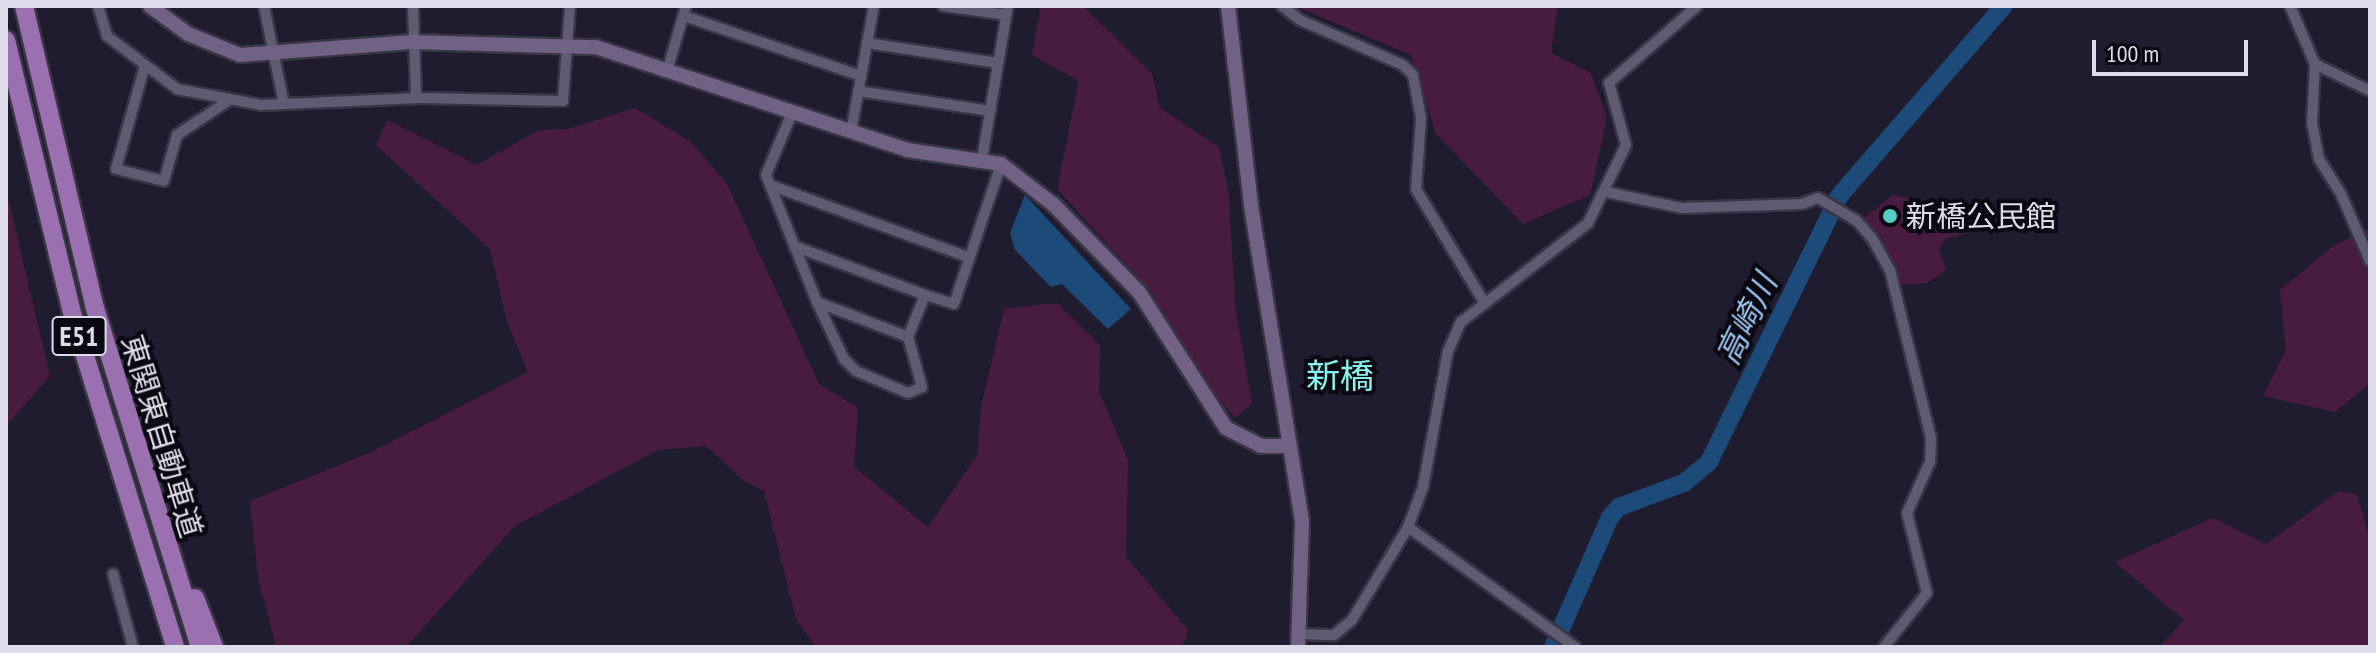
<!DOCTYPE html>
<meta charset="utf-8">
<style>
body{margin:0}
#map{position:relative;width:2376px;height:653px;overflow:hidden;background:#201c30;font-family:"PT Sans Narrow","Noto Sans JP",sans-serif}
div>[style]{position:absolute}
.green>*{inset:0;background:#481b40}
.water>*{inset:0;background:#1c4a79}
.river>*{height:18px;margin:-9px;padding:0 9px;transform-origin:9px;border-radius:9px;background:#1c4a79}
.roads{filter:drop-shadow(2px 0 #393545) drop-shadow(-2px 0 #393545) drop-shadow(0 2px #393545) drop-shadow(0 -2px #393545)}
.street>*{height:10px;margin:-5px;padding:0 5px;transform-origin:5px;border-radius:5px;background:#5f5b72}
.secondary>*{height:14px;margin:-7px;padding:0 7px;transform-origin:7px;border-radius:7px;background:#716185}
.highway>*{height:18px;margin:-9px;padding:0 9px;transform-origin:9px;border-radius:9px;background:#9b70b0}
.dots>*{width:22px;height:22px;translate:-50% -50%;box-sizing:border-box;border:4px solid #0a0810;border-radius:50%}
span{translate:-50% -50%;white-space:nowrap;text-align:center;line-height:1.15;-webkit-text-stroke:8px #0a0810;paint-order:stroke}
.shield-label span{padding:2px 6px;background:#0a0810;border:2px solid;border-radius:6px;-webkit-text-stroke-width:0}
.shield-label{font-size:28px;color:#dedcea;font-weight:700}
.poi-label{font-size:30px;color:#dedcea}
.left{translate:0 -50%;text-align:left}
.street-label{font-size:30px;color:#dedcea}
.water-label{font-size:32px;color:#9fc5f1;font-style:italic}
.quarter-label{font-size:34px;color:#87f2eb}
.frame{position:absolute;inset:0;border:8px solid #dedcea;pointer-events:none}
.scale{position:absolute;left:2092px;top:40px;width:156px;height:36px;box-sizing:border-box;border:4px solid #dedcea;border-top:0;padding-left:10px;font-size:24px;line-height:28px;white-space:nowrap;color:#dedcea;-webkit-text-stroke:6px #0a0810;paint-order:stroke}
</style>
<div id="map">
<div class="green">
<div style="clip-path:polygon(1041px 6px,1083px 6px,1152px 74px,1160px 108px,1219px 147px,1229px 195px,1235px 304px,1252px 404px,1235px 418px,1209px 388px,1151px 292px,1057px 189px,1079px 81px,1032px 55px)"></div>
<div style="clip-path:polygon(1295px 6px,1557px 8px,1551px 53px,1591px 73px,1607px 117px,1590px 195px,1523px 224px,1436px 134px,1411px 55px)"></div>
<div style="clip-path:polygon(635px 108px,691px 142px,727px 184px,819px 384px,858px 408px,854px 467px,928px 527px,977px 455px,981px 407px,1004px 309px,1057px 303px,1100px 345px,1099px 391px,1128px 460px,1126px 557px,1188px 630px,1182px 647px,816px 647px,796px 619px,764px 491px,743px 480px,706px 446px,658px 450px,515px 526px,406px 647px,276px 647px,258px 577px,250px 501px,369px 453px,528px 372px,507px 322px,490px 249px,376px 145px,387px 120px,477px 165px,539px 130px,568px 129px)"></div>
<div style="clip-path:polygon(6px 189px,50px 376px,6px 426px)"></div>
<div style="clip-path:polygon(1893px 195px,1908px 198px,1964px 234px,1946px 238px,1939px 249px,1946px 270px,1927px 283px,1897px 285px,1860px 221px)"></div>
<div style="clip-path:polygon(2370px 228px,2370px 383px,2335px 412px,2263px 396px,2286px 350px,2280px 290px,2333px 246px)"></div>
<div style="clip-path:polygon(2339px 491px,2357px 495px,2370px 539px,2370px 647px,2159px 647px,2184px 620px,2115px 562px,2213px 518px,2266px 544px)"></div>
</div>
<div class="water">
<div style="clip-path:polygon(1025px 195px,1131px 309px,1108px 329px,1062px 284px,1051px 287px,1015px 250px,1010px 233px)"></div>
</div>
<div class="river">
<div style="left:1553px;top:647px;width:142px;rotate:-66.3deg"></div>
<div style="left:1610px;top:517px;width:13px;rotate:-48deg"></div>
<div style="left:1619px;top:507px;width:69px;rotate:-20.3deg"></div>
<div style="left:1684px;top:483px;width:33px;rotate:-40deg"></div>
<div style="left:1709px;top:462px;width:297px;rotate:-63.9deg"></div>
<div style="left:1840px;top:195px;width:250px;rotate:-49.1deg"></div>
</div>
<div class="roads">
<div class="street">
<div style="left:98px;top:6px;width:31px;rotate:73deg"></div>
<div style="left:107px;top:36px;width:88px;rotate:37.1deg"></div>
<div style="left:177px;top:89px;width:86px;rotate:10.7deg"></div>
<div style="left:262px;top:105px;width:158px;rotate:-2.5deg"></div>
<div style="left:420px;top:98px;width:143px;rotate:1.2deg"></div>
<div style="left:563px;top:101px;width:95px;rotate:-85.8deg"></div>
<div style="left:264px;top:6px;width:100px;rotate:78.5deg"></div>
<div style="left:413px;top:6px;width:92px;rotate:88.1deg"></div>
<div style="left:943px;top:6px;width:64px;rotate:8.1deg"></div>
<div style="left:1282px;top:6px;width:23px;rotate:38deg"></div>
<div style="left:1300px;top:20px;width:112px;rotate:23.6deg"></div>
<div style="left:1403px;top:65px;width:14px;rotate:45deg"></div>
<div style="left:1413px;top:75px;width:44px;rotate:79.5deg"></div>
<div style="left:1421px;top:118px;width:71px;rotate:94deg"></div>
<div style="left:1416px;top:189px;width:134px;rotate:59deg"></div>
<div style="left:2290px;top:6px;width:63px;rotate:66.7deg"></div>
<div style="left:2315px;top:64px;width:59px;rotate:92.9deg"></div>
<div style="left:2312px;top:123px;width:37px;rotate:79deg"></div>
<div style="left:2319px;top:159px;width:41px;rotate:57.8deg"></div>
<div style="left:2341px;top:194px;width:73px;rotate:66.6deg"></div>
<div style="left:684px;top:16px;width:187px;rotate:18.7deg"></div>
<div style="left:867px;top:43px;width:132px;rotate:8.7deg"></div>
<div style="left:2315px;top:64px;width:61px;rotate:26.1deg"></div>
<div style="left:145px;top:65px;width:108px;rotate:105.6deg"></div>
<div style="left:116px;top:169px;width:49px;rotate:14deg"></div>
<div style="left:164px;top:181px;width:48px;rotate:-74.2deg"></div>
<div style="left:177px;top:135px;width:61px;rotate:-33.7deg"></div>
<div style="left:668px;top:68px;width:65px;rotate:-73.8deg"></div>
<div style="left:858px;top:91px;width:134px;rotate:8.6deg"></div>
<div style="left:792px;top:113px;width:67px;rotate:112.8deg"></div>
<div style="left:766px;top:175px;width:137px;rotate:68.1deg"></div>
<div style="left:817px;top:302px;width:63px;rotate:64.7deg"></div>
<div style="left:844px;top:359px;width:17px;rotate:45deg"></div>
<div style="left:856px;top:371px;width:56px;rotate:22.9deg"></div>
<div style="left:908px;top:393px;width:15px;rotate:-23deg"></div>
<div style="left:922px;top:387px;width:52px;rotate:-105.6deg"></div>
<div style="left:908px;top:337px;width:45px;rotate:-68deg"></div>
<div style="left:925px;top:295px;width:30px;rotate:17deg"></div>
<div style="left:954px;top:304px;width:148px;rotate:-71.4deg"></div>
<div style="left:851px;top:132px;width:128px;rotate:-79.7deg"></div>
<div style="left:982px;top:159px;width:155px;rotate:-80.4deg"></div>
<div style="left:770px;top:185px;width:211px;rotate:20deg"></div>
<div style="left:1606px;top:192px;width:78px;rotate:11.9deg"></div>
<div style="left:1682px;top:208px;width:120px;rotate:-1.9deg"></div>
<div style="left:1802px;top:204px;width:17px;rotate:-21deg"></div>
<div style="left:1818px;top:198px;width:45px;rotate:30.5deg"></div>
<div style="left:1857px;top:221px;width:23px;rotate:49deg"></div>
<div style="left:1872px;top:238px;width:37px;rotate:61deg"></div>
<div style="left:1890px;top:270px;width:173px;rotate:76.3deg"></div>
<div style="left:1931px;top:438px;width:24px;rotate:92deg"></div>
<div style="left:1930px;top:462px;width:56px;rotate:114.3deg"></div>
<div style="left:1907px;top:513px;width:82px;rotate:76deg"></div>
<div style="left:1927px;top:593px;width:69px;rotate:128.5deg"></div>
<div style="left:794px;top:246px;width:140px;rotate:20.5deg"></div>
<div style="left:817px;top:302px;width:97px;rotate:21deg"></div>
<div style="left:1408px;top:527px;width:206px;rotate:35.7deg"></div>
<div style="left:113px;top:574px;width:76px;rotate:74.7deg"></div>
<div style="left:1300px;top:634px;width:34px;rotate:2deg"></div>
<div style="left:1334px;top:635px;width:23px;rotate:-40deg"></div>
<div style="left:1352px;top:620px;width:109px;rotate:-58.9deg"></div>
<div style="left:1408px;top:527px;width:43px;rotate:-69.4deg"></div>
<div style="left:1423px;top:487px;width:138px;rotate:-79.6deg"></div>
<div style="left:1448px;top:351px;width:32px;rotate:-66deg"></div>
<div style="left:1461px;top:322px;width:161px;rotate:-37.9deg"></div>
<div style="left:1588px;top:223px;width:87px;rotate:-64deg"></div>
<div style="left:1626px;top:145px;width:64px;rotate:-105.3deg"></div>
<div style="left:1609px;top:83px;width:117px;rotate:-41.2deg"></div>
</div>
<div class="secondary">
<div style="left:150px;top:6px;width:47px;rotate:36.4deg"></div>
<div style="left:188px;top:34px;width:56px;rotate:22deg"></div>
<div style="left:240px;top:55px;width:172px;rotate:-4.3deg"></div>
<div style="left:412px;top:42px;width:184px;rotate:1.6deg"></div>
<div style="left:596px;top:47px;width:328px;rotate:18.3deg"></div>
<div style="left:907px;top:150px;width:95px;rotate:8.5deg"></div>
<div style="left:1001px;top:164px;width:67px;rotate:37.7deg"></div>
<div style="left:1054px;top:205px;width:122px;rotate:45.7deg"></div>
<div style="left:1139px;top:292px;width:161px;rotate:57.4deg"></div>
<div style="left:1226px;top:428px;width:39px;rotate:27deg"></div>
<div style="left:1261px;top:446px;width:27px"></div>
<div style="left:1228px;top:6px;width:201px;rotate:83.4deg"></div>
<div style="left:1251px;top:206px;width:319px;rotate:80.8deg"></div>
<div style="left:1302px;top:521px;width:126px;rotate:91.8deg"></div>
</div>
<div class="highway">
<div style="left:24px;top:6px;width:310px;rotate:76.8deg"></div>
<div style="left:95px;top:308px;width:355px;rotate:72.8deg"></div>
<div style="left:6px;top:40px;width:285px;rotate:76.4deg"></div>
<div style="left:73px;top:317px;width:345px;rotate:72.8deg"></div>
<div style="left:195px;top:598px;width:53px;rotate:68.8deg"></div>
</div>
</div>
<div class="dots">
<div style="left:1890px;top:216px;background:#54cdc7"></div>
</div>
<div class="shield-label">
<span style="left:79px;top:336px">E51</span>
</div>
<div class="poi-label">
<span class="left" style="left:1906px;top:216px">新橋公民館</span>
</div>
<div class="street-label">
<span style="left:162px;top:436px;rotate:73deg">東関東自動車道</span>
</div>
<div class="water-label">
<span style="left:1746px;top:319px;rotate:-64deg">高崎川</span>
</div>
<div class="quarter-label">
<span style="left:1340px;top:376px">新橋</span>
</div>
<div class="frame"></div>
<div class="scale">100 m</div>
</div>
